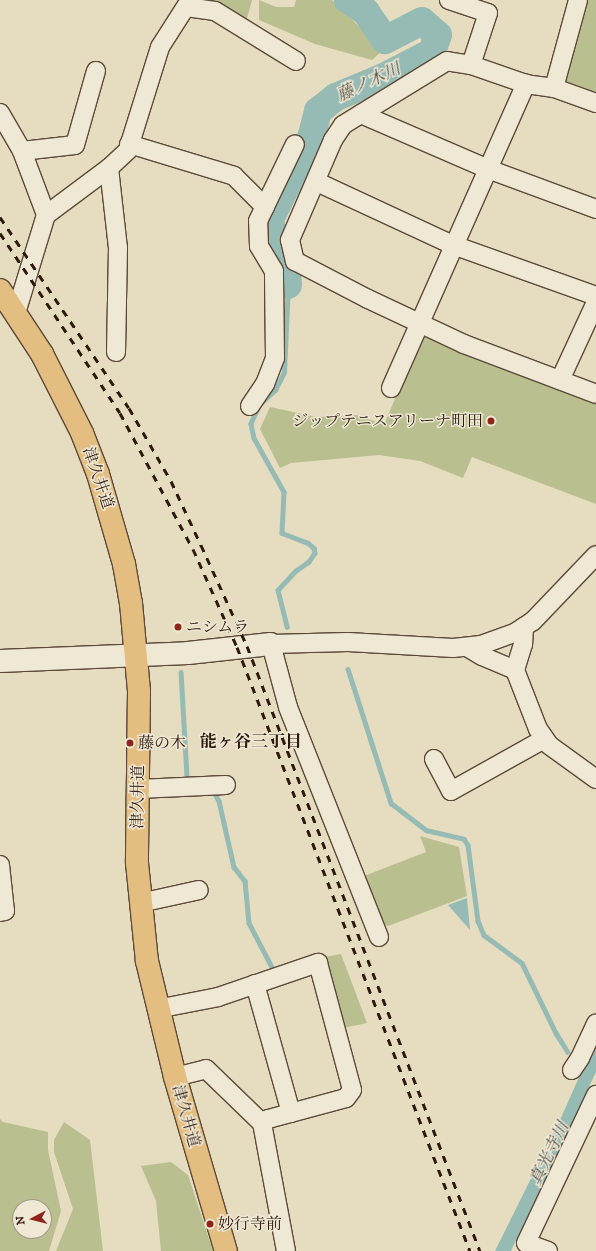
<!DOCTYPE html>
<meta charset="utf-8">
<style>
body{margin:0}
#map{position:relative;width:596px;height:1251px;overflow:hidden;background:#e6dcbf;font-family:"IM FELL DW Pica","Noto Serif JP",serif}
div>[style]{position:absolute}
.green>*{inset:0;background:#b9bf8f}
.water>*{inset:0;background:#96bbb5}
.stream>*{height:4.5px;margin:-2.25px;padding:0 2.25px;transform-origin:2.25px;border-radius:2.25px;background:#96bbb5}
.river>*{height:28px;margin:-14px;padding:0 14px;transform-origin:14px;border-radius:14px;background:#96bbb5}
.roads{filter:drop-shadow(1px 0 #5c4939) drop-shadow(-1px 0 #5c4939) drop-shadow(0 1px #5c4939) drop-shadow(0 -1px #5c4939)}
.street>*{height:18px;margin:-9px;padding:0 9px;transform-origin:9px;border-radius:9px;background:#efe8d5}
.secondary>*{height:22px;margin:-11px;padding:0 11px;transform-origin:11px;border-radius:11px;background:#efe8d5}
.primary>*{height:22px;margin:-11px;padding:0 11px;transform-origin:11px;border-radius:11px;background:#e3be80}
.rail>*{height:3px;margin-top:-1.5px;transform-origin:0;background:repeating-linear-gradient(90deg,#2e180c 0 7px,transparent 0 14px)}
.dots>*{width:11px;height:11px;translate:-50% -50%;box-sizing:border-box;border:2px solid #efe8d5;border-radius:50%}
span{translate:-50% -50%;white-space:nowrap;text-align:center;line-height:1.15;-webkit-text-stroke:3px #efe8d5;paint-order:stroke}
.poi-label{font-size:16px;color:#2e180c}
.right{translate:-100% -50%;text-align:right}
.left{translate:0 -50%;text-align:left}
.street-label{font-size:16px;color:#2e180c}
.water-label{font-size:17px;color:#525147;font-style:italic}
.neighbourhood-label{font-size:17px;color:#2e180c;font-weight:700}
.north{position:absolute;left:12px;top:1199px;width:40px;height:40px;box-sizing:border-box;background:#efe8d5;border:1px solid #a29585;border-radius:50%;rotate:263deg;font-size:11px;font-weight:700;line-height:16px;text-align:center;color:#2e180c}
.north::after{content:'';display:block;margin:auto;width:14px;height:18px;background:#8f2418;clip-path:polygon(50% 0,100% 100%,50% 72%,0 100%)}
</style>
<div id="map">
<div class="green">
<div style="clip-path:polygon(197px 0,252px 0,246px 22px)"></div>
<div style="clip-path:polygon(259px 0,276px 7px,294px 7px,296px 0,332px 0,383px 50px,372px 60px,315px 44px,259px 20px)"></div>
<div style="clip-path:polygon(584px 0,596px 0,596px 92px,562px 80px)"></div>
<div style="clip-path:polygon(423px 331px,596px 400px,596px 504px,472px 457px,463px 478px,420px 461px,379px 455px,291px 463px,280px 468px,260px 429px,270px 407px,316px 417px,358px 415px,384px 425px)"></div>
<div style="clip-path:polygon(420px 836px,459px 847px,467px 896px,388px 926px,381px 924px,364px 876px,426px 852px)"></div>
<div style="clip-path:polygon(341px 954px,367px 1023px,343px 1028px,325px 957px)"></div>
<div style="clip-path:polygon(evenodd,0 1119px,3px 1122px,48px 1132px,48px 1150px,61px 1211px,49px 1251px,0 1251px,0 1119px,20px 1207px,44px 1207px,44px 1231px,20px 1231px,20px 1207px)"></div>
<div style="clip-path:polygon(64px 1122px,90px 1140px,103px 1251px,56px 1251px,73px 1209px,54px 1152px,54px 1140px)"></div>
<div style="clip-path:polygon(171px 1162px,188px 1175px,213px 1251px,161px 1251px,156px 1201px,141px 1166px)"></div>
</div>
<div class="water">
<div style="clip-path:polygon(467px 898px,470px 930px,448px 905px)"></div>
<div style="clip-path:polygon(596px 1039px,596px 1072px,511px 1251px,495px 1251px,560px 1120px)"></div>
</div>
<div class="stream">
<div style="left:262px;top:402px;width:18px;rotate:-43deg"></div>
<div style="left:275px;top:390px;width:20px;rotate:-63deg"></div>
<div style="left:284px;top:372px;width:87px;rotate:-87.4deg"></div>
<div style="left:258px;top:408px;width:17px;rotate:114deg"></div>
<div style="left:251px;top:424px;width:14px;rotate:78deg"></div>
<div style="left:254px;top:438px;width:62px;rotate:60.9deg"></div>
<div style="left:284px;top:492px;width:41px;rotate:92.8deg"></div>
<div style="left:282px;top:533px;width:28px;rotate:21deg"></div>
<div style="left:308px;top:543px;width:8px;rotate:40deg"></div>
<div style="left:314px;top:548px;width:5px;rotate:79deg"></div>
<div style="left:315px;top:553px;width:11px;rotate:124deg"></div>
<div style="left:309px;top:562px;width:16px;rotate:145deg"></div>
<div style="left:296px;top:571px;width:26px;rotate:133deg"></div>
<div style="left:278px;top:590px;width:38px;rotate:76deg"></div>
<div style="left:348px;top:669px;width:141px;rotate:72.2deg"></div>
<div style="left:391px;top:803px;width:44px;rotate:37.6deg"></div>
<div style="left:426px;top:830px;width:39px;rotate:13deg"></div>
<div style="left:464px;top:839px;width:7px;rotate:56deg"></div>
<div style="left:468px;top:845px;width:77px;rotate:82.5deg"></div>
<div style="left:478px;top:921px;width:15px;rotate:67deg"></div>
<div style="left:484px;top:935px;width:47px;rotate:36.4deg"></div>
<div style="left:522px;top:963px;width:78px;rotate:64.1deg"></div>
<div style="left:556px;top:1033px;width:22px;rotate:58deg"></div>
<div style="left:181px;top:672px;width:105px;rotate:86.7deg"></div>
<div style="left:212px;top:792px;width:2px"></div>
<div style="left:214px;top:792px;width:10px;rotate:61deg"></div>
<div style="left:219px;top:801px;width:68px;rotate:77.2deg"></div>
<div style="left:234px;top:867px;width:18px;rotate:52deg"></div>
<div style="left:245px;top:881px;width:42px;rotate:84.6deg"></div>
<div style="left:249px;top:923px;width:50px;rotate:62.4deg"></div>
</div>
<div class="river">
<div style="left:288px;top:285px;width:18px;rotate:-93deg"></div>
<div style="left:287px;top:267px;width:21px;rotate:-127deg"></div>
<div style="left:274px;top:250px;width:31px;rotate:-97deg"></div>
<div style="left:270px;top:219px;width:94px;rotate:-63.4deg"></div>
<div style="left:312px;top:135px;width:25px;rotate:-76deg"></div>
<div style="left:318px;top:111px;width:23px;rotate:-38deg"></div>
<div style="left:336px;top:97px;width:54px;rotate:-22.8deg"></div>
<div style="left:386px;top:76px;width:52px;rotate:-27.6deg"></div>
<div style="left:432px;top:52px;width:18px;rotate:-71deg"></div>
<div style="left:438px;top:35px;width:21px;rotate:-139deg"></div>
<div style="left:422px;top:21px;width:42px;rotate:152.8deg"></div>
<div style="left:385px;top:40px;width:34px;rotate:-124deg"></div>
<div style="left:366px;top:12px;width:22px;rotate:-146deg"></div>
</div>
<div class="roads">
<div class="street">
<div style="left:449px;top:0;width:41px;rotate:18.4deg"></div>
<div style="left:488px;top:13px;width:55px;rotate:108.1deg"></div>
<div style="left:186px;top:7px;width:29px;rotate:8deg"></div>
<div style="left:215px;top:11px;width:95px;rotate:31.7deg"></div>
<div style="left:554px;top:88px;width:91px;rotate:-74.7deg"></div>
<div style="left:596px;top:103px;width:45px;rotate:-160.3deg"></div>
<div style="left:554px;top:88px;width:28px;rotate:-172deg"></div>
<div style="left:526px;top:84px;width:58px;rotate:-160.9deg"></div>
<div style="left:471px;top:65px;width:24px;rotate:-171deg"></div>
<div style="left:447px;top:61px;width:122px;rotate:148.4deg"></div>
<div style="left:343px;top:125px;width:18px;rotate:124deg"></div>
<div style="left:333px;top:140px;width:109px;rotate:113.3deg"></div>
<div style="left:290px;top:240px;width:22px;rotate:77deg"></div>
<div style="left:295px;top:261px;width:82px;rotate:27.5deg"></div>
<div style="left:368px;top:299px;width:106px;rotate:25.1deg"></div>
<div style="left:464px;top:344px;width:141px;rotate:20.7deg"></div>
<div style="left:0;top:113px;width:44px;rotate:59.9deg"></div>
<div style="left:22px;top:151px;width:68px;rotate:69.4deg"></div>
<div style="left:361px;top:114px;width:138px;rotate:23.4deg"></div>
<div style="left:488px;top:169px;width:115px;rotate:20.3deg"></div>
<div style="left:129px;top:144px;width:110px;rotate:16.9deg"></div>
<div style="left:234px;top:176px;width:44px;rotate:45deg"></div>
<div style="left:22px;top:151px;width:53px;rotate:-6.5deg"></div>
<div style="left:75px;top:145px;width:77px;rotate:-74.2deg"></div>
<div style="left:109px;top:168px;width:81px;rotate:83.6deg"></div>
<div style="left:118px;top:248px;width:104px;rotate:91.1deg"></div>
<div style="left:317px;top:182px;width:150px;rotate:24.9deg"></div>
<div style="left:453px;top:245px;width:152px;rotate:19.6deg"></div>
<div style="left:16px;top:313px;width:102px;rotate:-73deg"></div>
<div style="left:46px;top:215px;width:79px;rotate:-36.7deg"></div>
<div style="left:109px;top:168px;width:26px;rotate:-43deg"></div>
<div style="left:128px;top:150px;width:108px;rotate:-72.7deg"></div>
<div style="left:160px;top:47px;width:56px;rotate:-57.4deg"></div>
<div style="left:560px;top:380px;width:86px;rotate:-65.2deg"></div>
<div style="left:391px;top:388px;width:333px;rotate:-66.1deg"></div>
<div style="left:250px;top:406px;width:27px;rotate:-56deg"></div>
<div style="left:265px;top:384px;width:28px;rotate:-69deg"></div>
<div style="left:275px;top:358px;width:87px;rotate:-90.7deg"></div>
<div style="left:274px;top:271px;width:29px;rotate:-121deg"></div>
<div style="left:259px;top:246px;width:25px;rotate:-92deg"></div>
<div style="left:258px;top:221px;width:85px;rotate:-64.3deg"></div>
<div style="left:524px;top:627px;width:17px;rotate:93deg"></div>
<div style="left:523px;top:644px;width:27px;rotate:107deg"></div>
<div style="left:515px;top:670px;width:63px;rotate:68.7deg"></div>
<div style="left:538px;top:729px;width:19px;rotate:55deg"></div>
<div style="left:549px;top:745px;width:58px;rotate:35.9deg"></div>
<div style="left:467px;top:647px;width:17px;rotate:31deg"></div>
<div style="left:482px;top:656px;width:36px;rotate:23deg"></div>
<div style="left:434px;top:759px;width:36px;rotate:62deg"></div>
<div style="left:451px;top:791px;width:107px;rotate:-29.2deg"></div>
<div style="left:138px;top:789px;width:88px;rotate:-2.6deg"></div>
<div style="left:0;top:865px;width:46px;rotate:83.8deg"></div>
<div style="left:5px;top:911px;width:5px;rotate:169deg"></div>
<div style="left:140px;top:903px;width:60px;rotate:-12.4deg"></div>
<div style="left:379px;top:937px;width:247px;rotate:-111.6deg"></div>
<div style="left:288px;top:707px;width:65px;rotate:-105.1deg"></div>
<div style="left:271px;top:644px;width:77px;rotate:-1.5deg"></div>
<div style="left:348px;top:642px;width:105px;rotate:3.3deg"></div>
<div style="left:453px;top:648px;width:28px;rotate:-6deg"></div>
<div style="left:481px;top:645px;width:37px;rotate:-20deg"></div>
<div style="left:516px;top:632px;width:20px;rotate:-33deg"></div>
<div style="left:533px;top:621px;width:91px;rotate:-46.3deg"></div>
<div style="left:255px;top:984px;width:134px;rotate:74.4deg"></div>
<div style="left:157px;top:1009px;width:62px;rotate:-11.1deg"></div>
<div style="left:218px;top:997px;width:106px;rotate:-18.8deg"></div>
<div style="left:318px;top:963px;width:131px;rotate:75deg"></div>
<div style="left:352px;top:1090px;width:10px;rotate:127deg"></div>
<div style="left:346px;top:1098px;width:81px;rotate:164.9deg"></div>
<div style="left:268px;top:1119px;width:7px;rotate:146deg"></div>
<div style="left:572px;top:1070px;width:14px;rotate:-56deg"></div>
<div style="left:580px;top:1058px;width:38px;rotate:-65deg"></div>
<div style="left:175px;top:1077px;width:32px;rotate:-14deg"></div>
<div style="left:206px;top:1069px;width:78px;rotate:44deg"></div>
<div style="left:262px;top:1123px;width:130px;rotate:79.4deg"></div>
<div style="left:548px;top:1251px;width:23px;rotate:-160deg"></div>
<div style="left:526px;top:1243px;width:164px;rotate:-64.7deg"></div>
</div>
<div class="secondary">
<div style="left:0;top:661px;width:188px;rotate:-2.4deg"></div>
<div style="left:188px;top:653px;width:83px;rotate:-6.2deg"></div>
</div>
<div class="primary">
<div style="left:0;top:290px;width:77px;rotate:56.7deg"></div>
<div style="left:42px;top:354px;width:89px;rotate:63.1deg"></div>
<div style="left:82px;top:433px;width:44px;rotate:68.7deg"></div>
<div style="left:98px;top:474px;width:94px;rotate:73.9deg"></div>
<div style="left:124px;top:564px;width:40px;rotate:80deg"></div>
<div style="left:131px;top:603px;width:88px;rotate:84.8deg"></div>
<div style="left:139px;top:691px;width:172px;rotate:90.7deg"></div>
<div style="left:137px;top:863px;width:99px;rotate:84.2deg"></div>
<div style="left:147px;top:961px;width:119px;rotate:76.4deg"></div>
<div style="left:175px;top:1077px;width:181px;rotate:73.7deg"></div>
</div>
</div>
<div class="rail">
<div style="left:0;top:217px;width:230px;rotate:56deg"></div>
<div style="left:129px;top:408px;width:84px;rotate:60.1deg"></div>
<div style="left:171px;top:481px;width:71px;rotate:64.9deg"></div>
<div style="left:201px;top:545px;width:111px;rotate:65.5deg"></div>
<div style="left:247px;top:646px;width:648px;rotate:68.94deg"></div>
<div style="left:0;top:233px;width:216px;rotate:56.3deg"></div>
<div style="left:120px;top:413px;width:154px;rotate:61.8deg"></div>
<div style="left:193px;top:549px;width:107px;rotate:65.8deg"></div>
<div style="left:237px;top:647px;width:647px;rotate:68.91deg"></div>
</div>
<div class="dots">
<div style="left:491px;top:421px;background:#8f2418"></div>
<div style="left:178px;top:627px;background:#8f2418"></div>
<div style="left:130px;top:743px;background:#8f2418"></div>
<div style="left:210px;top:1224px;background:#8f2418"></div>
</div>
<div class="poi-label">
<span class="right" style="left:483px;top:421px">ジップテニスアリーナ町田</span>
<span class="left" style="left:186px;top:627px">ニシムラ</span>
<span class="left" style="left:138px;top:743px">藤の木</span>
<span class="left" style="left:218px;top:1224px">妙行寺前</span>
</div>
<div class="street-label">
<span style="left:98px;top:478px;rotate:71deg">津久井道</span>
<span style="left:138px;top:797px;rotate:-89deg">津久井道</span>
<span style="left:186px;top:1116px;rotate:74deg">津久井道</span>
</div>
<div class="water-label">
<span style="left:369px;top:83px;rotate:-25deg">藤ノ木川</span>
<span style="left:550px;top:1154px;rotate:-64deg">真光寺川</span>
</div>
<div class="neighbourhood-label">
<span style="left:251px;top:743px">能ヶ谷三丁目</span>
</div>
<div class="north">N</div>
</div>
